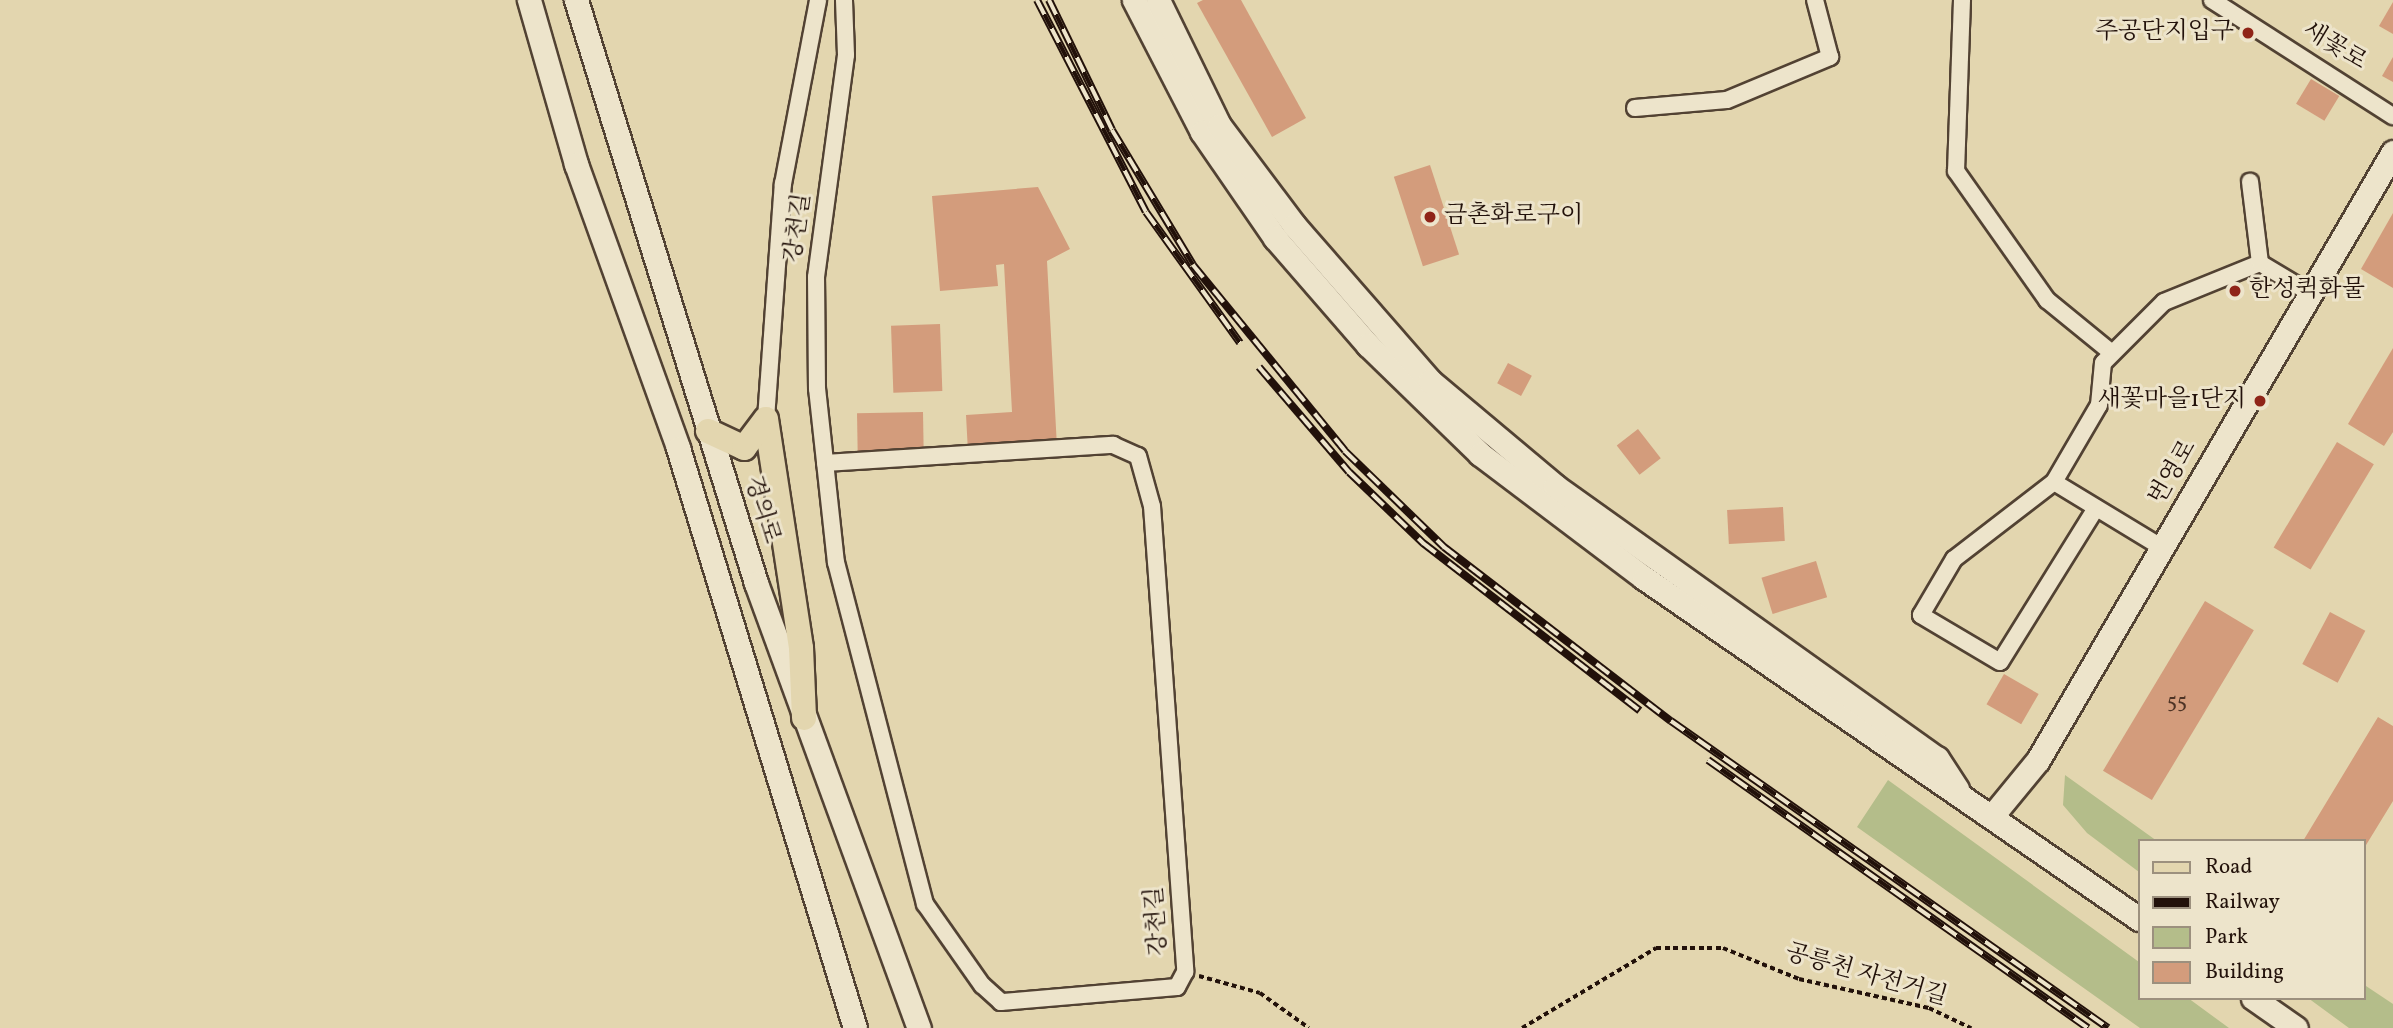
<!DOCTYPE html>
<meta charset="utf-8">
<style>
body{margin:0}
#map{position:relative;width:2393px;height:1028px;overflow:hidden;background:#e3d6af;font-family:Vollkorn,"Noto Serif KR",serif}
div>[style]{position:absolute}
.green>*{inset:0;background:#b4bd8a}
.building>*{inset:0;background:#d39c7c;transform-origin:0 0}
.path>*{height:3.5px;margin-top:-1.75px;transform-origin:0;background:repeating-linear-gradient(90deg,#22110a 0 5px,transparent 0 8.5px)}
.roads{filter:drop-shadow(2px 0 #524233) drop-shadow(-2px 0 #524233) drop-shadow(0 2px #524233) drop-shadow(0 -2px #524233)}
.street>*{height:16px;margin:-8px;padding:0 8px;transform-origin:8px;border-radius:8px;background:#ede4cb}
.secondary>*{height:23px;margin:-11.5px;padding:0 11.5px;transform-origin:11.5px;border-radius:11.5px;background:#ede4cb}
.primary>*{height:24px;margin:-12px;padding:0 12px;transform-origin:12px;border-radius:12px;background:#e3d6af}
.rail>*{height:8px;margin-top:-4px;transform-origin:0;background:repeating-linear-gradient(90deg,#ede4cb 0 16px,#22110a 0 32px);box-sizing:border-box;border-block:2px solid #22110a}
.dots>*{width:19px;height:19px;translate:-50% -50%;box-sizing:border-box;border:4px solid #ede4cb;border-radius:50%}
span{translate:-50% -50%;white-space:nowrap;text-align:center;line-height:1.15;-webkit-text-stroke:6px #ede4cb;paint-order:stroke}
.number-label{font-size:21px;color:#4e3426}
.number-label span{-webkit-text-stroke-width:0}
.poi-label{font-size:24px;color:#22110a}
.right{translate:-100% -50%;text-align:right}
.left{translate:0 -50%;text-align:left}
.street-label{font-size:24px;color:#22110a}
.legend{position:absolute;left:2138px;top:839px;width:228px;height:161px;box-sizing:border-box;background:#ede4cb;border:2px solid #9c907e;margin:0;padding:9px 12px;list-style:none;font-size:21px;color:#22110a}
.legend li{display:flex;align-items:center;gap:14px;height:35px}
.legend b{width:35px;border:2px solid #9c907e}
</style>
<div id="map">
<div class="green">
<div style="clip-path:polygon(2065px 775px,2157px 841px,2139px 841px,2139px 872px,2087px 833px,2063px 805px)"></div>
<div style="clip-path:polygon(1888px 780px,2139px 962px,2139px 998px,2188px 998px,2229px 1028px,2140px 1028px,1857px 827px)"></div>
<div style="clip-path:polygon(2363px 984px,2393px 1004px,2393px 1028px,2349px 1028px,2308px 998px,2363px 998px)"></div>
</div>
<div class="building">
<div style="clip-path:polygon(1203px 0,1241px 0,1306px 118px,1272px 137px,1197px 3px)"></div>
<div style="clip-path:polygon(2393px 2px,2393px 34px,2379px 26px)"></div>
<div style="clip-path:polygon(2393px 57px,2393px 82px,2382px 76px)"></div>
<div style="left:2311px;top:79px;width:33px;height:29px;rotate:31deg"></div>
<div style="left:1430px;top:165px;width:94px;height:38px;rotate:72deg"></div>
<div style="clip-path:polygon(1038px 187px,1070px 249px,1047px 261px,1057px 447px,968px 452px,966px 415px,1012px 412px,1004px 264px,996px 265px,998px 286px,940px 291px,932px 196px)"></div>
<div style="clip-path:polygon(2393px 213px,2393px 288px,2361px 269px)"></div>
<div style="left:940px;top:324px;width:67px;height:49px;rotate:88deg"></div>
<div style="clip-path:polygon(2393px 348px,2393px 432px,2384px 446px,2348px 424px)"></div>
<div style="left:1508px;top:363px;width:27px;height:23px;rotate:28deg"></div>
<div style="left:923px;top:412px;width:41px;height:66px;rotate:89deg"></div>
<div style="left:1638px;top:429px;width:37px;height:27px;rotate:52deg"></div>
<div style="left:2337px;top:442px;width:43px;height:123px;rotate:31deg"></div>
<div style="left:1783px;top:507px;width:34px;height:56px;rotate:87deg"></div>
<div style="left:1816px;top:561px;width:38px;height:57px;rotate:73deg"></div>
<div style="left:2205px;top:601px;width:57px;height:198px;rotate:31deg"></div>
<div style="left:2330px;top:612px;width:40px;height:59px;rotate:28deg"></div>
<div style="left:2004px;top:674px;width:40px;height:35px;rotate:30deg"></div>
<div style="clip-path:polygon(2378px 717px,2393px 726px,2393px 801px,2363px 850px,2363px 841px,2303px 841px)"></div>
</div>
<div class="path">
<div style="left:1199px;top:976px;width:63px;rotate:15.6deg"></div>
<div style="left:1260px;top:993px;width:60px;rotate:35.5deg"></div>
<div style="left:1522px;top:1028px;width:156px;rotate:-30.8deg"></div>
<div style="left:1656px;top:948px;width:67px"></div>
<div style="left:1723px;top:948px;width:82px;rotate:22.2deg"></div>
<div style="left:1799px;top:979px;width:133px;rotate:12.6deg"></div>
<div style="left:1929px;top:1008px;width:47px;rotate:25.5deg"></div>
</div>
<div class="roads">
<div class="street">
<div style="left:1962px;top:0;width:171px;rotate:92deg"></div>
<div style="left:1956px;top:171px;width:158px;rotate:54.8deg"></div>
<div style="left:2047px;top:300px;width:84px;rotate:39.2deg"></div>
<div style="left:2212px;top:0;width:215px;rotate:32.7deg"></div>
<div style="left:1635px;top:108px;width:92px;rotate:-5deg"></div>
<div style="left:1727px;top:100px;width:112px;rotate:-22.7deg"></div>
<div style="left:1830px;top:57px;width:59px;rotate:-104.7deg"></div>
<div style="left:2260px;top:263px;width:58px;rotate:31deg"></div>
<div style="left:766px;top:419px;width:236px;rotate:-85.9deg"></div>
<div style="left:783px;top:184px;width:187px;rotate:-79.2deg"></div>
<div style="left:825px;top:463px;width:289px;rotate:-3.6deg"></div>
<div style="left:1113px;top:445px;width:27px;rotate:24deg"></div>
<div style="left:1138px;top:456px;width:52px;rotate:74.4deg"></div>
<div style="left:1152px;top:506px;width:467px;rotate:85.9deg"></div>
<div style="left:1185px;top:972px;width:17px;rotate:118deg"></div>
<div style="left:1177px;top:987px;width:177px;rotate:175.1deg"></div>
<div style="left:1001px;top:1002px;width:25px;rotate:-138deg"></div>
<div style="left:982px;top:985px;width:99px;rotate:-125.1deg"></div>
<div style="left:925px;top:904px;width:352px;rotate:-104.6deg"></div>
<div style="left:836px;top:563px;width:175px;rotate:-96.2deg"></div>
<div style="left:817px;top:389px;width:112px;rotate:-90.5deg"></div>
<div style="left:816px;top:277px;width:224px;rotate:-82.3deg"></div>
<div style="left:846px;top:55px;width:55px;rotate:-92.1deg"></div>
<div style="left:2054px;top:482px;width:89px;rotate:-59.7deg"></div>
<div style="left:2099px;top:405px;width:42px;rotate:-84.6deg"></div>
<div style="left:2103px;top:363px;width:86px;rotate:-45deg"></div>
<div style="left:2164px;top:302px;width:104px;rotate:-22.1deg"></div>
<div style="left:2260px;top:263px;width:82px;rotate:-97deg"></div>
<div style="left:2096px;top:508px;width:181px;rotate:121.9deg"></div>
<div style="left:2000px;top:662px;width:92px;rotate:-149.3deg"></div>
<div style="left:1921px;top:615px;width:65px;rotate:-59.5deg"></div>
<div style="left:1954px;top:559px;width:126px;rotate:-37.6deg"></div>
<div style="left:2054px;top:482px;width:125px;rotate:31.3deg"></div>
</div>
<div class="secondary">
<div style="left:529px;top:0;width:171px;rotate:74deg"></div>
<div style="left:576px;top:164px;width:302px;rotate:70.2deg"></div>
<div style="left:678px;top:448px;width:606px;rotate:73.03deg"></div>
<div style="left:576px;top:0;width:610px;rotate:72.84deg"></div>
<div style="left:756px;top:583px;width:474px;rotate:69.9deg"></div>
<div style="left:1134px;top:0;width:148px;rotate:62.7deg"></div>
<div style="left:1202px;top:132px;width:129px;rotate:55.4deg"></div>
<div style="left:1275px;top:238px;width:142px;rotate:49deg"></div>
<div style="left:1368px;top:345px;width:156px;rotate:44.2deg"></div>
<div style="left:1480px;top:454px;width:206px;rotate:37.1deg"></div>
<div style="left:1644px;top:578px;width:601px;rotate:34.56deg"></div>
<div style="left:1158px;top:0;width:139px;rotate:64deg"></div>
<div style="left:1219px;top:125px;width:125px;rotate:53.1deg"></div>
<div style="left:1294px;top:225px;width:207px;rotate:48.9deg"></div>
<div style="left:1430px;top:381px;width:163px;rotate:40deg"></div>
<div style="left:1555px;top:486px;width:469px;rotate:35.5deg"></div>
<div style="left:1937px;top:758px;width:37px;rotate:57deg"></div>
<div style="left:1992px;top:816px;width:72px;rotate:-50.6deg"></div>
<div style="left:2038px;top:760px;width:704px;rotate:-59.72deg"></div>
<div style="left:2253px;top:998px;width:52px;rotate:34.9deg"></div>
</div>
<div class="primary">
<div style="left:766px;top:419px;width:232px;rotate:81.3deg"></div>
<div style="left:801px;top:648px;width:70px;rotate:87.5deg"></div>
<div style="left:708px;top:431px;width:40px;rotate:25deg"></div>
<div style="left:744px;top:448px;width:36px;rotate:-53deg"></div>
</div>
</div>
<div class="rail">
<div style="left:1037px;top:0;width:238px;rotate:62.8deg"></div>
<div style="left:1146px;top:212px;width:161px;rotate:54.3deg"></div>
<div style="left:1049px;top:0;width:144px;rotate:64.1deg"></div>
<div style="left:1112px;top:130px;width:157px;rotate:59deg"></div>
<div style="left:1193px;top:265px;width:240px;rotate:50.7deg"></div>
<div style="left:1345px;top:451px;width:138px;rotate:44.1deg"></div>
<div style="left:1444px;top:547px;width:286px;rotate:37.5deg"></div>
<div style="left:1671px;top:721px;width:534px;rotate:35.09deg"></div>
<div style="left:1259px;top:367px;width:138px;rotate:49.4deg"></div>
<div style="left:1349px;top:472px;width:103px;rotate:43.8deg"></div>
<div style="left:1423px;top:543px;width:274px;rotate:37.7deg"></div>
<div style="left:1708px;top:760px;width:465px;rotate:35.2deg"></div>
</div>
<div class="dots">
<div style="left:2248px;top:33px;background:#8f2418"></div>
<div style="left:1430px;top:217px;background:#8f2418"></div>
<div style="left:2235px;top:291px;background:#8f2418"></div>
<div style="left:2260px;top:401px;background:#8f2418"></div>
</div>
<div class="number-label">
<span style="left:2177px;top:702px">55</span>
</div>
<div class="poi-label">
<span class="right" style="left:2234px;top:33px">주공단지입구</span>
<span class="left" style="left:1444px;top:217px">금촌화로구이</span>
<span class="left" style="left:2249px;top:291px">한성퀵화물</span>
<span class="right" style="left:2246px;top:401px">새꽃마을1단지</span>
</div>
<div class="street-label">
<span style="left:2334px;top:47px;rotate:31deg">새꽃로</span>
<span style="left:799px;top:228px;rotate:-82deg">강천길</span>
<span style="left:2174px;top:473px;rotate:-60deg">번영로</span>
<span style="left:761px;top:510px;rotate:73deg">경의로</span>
<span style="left:1158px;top:921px;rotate:-94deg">강천길</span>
<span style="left:1866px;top:976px;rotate:16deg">공릉천 자전거길</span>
</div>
<ul class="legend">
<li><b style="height:9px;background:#e3d6af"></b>Road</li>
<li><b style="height:9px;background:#22110a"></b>Railway</li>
<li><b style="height:19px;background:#b4bd8a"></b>Park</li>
<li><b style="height:19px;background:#d39c7c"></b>Building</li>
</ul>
</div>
